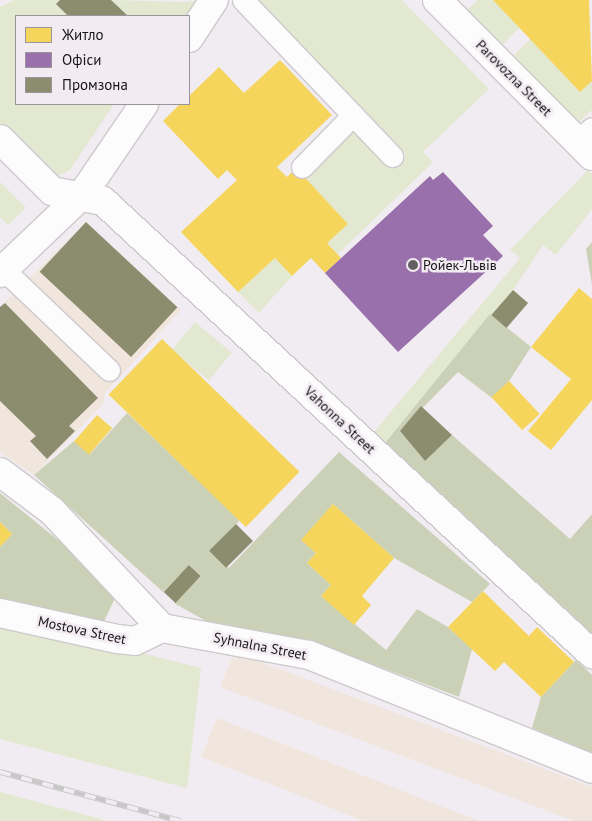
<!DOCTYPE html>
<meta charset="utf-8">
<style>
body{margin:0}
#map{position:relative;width:592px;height:821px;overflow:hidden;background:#f1ecf1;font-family:"PT Sans",sans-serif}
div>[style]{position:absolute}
.industrial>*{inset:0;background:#f1e6de}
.green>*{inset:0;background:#e3e8d1;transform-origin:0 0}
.forest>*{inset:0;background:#cbd1b7}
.homes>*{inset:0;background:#f6d55c;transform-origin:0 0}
.offices>*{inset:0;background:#9970ab}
.industry>*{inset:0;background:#8c8c6e;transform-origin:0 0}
.roads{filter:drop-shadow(1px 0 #cdc9cc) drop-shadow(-1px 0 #cdc9cc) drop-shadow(0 1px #cdc9cc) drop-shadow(0 -1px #cdc9cc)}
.service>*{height:21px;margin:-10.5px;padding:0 10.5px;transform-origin:10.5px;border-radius:10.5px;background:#fdfcfd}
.minor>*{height:28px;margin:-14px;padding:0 14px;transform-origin:14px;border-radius:14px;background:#fdfcfd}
.rail>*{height:5.5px;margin-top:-2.75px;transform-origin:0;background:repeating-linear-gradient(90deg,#f2ebf2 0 11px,#c8c7c8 0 22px);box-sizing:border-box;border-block:1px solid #c8c7c8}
.dots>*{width:14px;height:14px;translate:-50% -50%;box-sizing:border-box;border:2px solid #f2ebf2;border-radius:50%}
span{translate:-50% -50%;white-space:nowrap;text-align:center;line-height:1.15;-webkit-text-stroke:5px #f2ebf2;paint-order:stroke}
.street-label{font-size:14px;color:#171517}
.poi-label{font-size:14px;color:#171517}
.left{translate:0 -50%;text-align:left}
.legend{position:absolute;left:15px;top:15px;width:175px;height:90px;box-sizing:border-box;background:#f2ebf2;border:1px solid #9a959a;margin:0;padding:6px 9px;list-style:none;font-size:15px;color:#171517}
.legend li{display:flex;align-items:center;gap:10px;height:25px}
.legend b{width:25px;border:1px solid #9a959a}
</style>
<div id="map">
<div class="industrial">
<div style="clip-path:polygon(86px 222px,181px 310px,105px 393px,103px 404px,34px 475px,0 452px,0 307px)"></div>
<div style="clip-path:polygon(234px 652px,592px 787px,592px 821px,574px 821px,220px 687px)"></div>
<div style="clip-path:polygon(217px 718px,479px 821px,364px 821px,201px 757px)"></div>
</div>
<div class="green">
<div style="clip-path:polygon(14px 0,60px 0,56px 5px,68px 16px,16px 16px,16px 104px,114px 104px,70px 170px,58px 176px,46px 172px,0 126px,0 7px)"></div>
<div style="clip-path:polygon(111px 0,184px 2px,203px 0,189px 16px,128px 16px)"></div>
<div style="clip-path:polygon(258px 0,402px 0,489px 89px,423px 152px,433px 162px,338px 254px,327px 243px,348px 224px,305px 178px,355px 130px,392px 167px,406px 154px)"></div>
<div style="clip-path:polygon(478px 0,493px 0,520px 27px,499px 48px,466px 11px)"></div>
<div style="clip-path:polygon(530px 39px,580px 92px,592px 81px,592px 110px,579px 122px,510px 59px)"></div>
<div style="clip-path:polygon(588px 170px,592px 174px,592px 209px,556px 255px,543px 245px,513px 290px,385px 443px,374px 432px,520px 258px,510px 250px)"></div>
<div style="clip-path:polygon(0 182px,26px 208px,8px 225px,0 217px)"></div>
<div style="clip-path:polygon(275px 258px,292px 276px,259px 313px,238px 292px)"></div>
<div style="left:195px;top:322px;width:48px;height:36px;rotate:40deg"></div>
<div style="clip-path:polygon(0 618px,201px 668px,187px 788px,0 739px)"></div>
<div style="clip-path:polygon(0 792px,108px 821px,0 821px)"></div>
</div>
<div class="forest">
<div style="clip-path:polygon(592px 242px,592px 285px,586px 249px)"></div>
<div style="clip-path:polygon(490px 314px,531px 347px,509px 381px,492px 398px,458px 372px,400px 431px,425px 461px,452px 435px,570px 539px,592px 514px,592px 636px,385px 443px)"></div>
<div style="clip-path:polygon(127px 413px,240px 520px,211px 552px,229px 568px,339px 452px,490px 584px,472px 602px,394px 558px,333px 504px,302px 540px,316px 553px,307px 563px,331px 585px,321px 596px,386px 650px,417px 609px,448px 627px,472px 649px,459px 697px,378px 666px,206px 621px,174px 603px,201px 576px,190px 565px,163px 592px,34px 475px,74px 441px,90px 454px)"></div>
<div style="clip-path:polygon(0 493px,69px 549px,115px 598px,101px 628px,0 603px,0 547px,12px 534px,0 522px)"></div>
<div style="clip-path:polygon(576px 660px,592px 675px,592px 753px,532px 728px,541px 697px)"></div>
</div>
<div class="homes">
<div style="clip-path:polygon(493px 0,589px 0,592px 81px,580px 92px)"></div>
<div style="clip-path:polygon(280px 60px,332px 115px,277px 167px,287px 177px,296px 168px,348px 224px,327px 243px,341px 258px,325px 273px,311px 258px,292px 276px,275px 258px,238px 292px,181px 232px,237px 180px,227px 170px,218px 179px,163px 121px,180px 104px,189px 104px,189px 96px,219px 67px,244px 93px)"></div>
<div style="clip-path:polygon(579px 288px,592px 299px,592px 400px,551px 450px,528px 431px,571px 379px,531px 347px)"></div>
<div style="left:162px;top:339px;width:191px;height:77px;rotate:44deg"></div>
<div style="left:509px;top:381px;width:45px;height:24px;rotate:47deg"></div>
<div style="left:97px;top:415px;width:20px;height:35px;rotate:41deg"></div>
<div style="clip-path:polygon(333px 504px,394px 558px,362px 596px,371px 605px,354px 625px,321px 596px,331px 585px,307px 563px,316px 553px,301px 540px)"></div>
<div style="clip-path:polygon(0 522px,12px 534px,0 547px)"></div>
<div style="clip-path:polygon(483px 591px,529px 636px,537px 627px,574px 662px,541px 697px,504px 662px,495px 671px,448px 627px)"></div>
</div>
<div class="offices">
<div style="clip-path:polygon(443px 172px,493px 226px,483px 235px,503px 256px,398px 352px,325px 273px,430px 176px,433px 180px)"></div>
</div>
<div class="industry">
<div style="clip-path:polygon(60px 0,111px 0,128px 16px,68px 16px,56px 4px)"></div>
<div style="left:86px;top:222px;width:125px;height:68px;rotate:43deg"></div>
<div style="left:513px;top:290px;width:20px;height:33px;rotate:41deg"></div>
<div style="clip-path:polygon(5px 303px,98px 398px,69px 426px,75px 431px,47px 459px,30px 441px,36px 436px,0 401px,0 307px)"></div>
<div style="clip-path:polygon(421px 406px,452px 435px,425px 461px,400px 431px)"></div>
<div style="left:236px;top:524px;width:24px;height:38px;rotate:45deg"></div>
<div style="left:189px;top:565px;width:16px;height:37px;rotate:43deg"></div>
</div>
<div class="roads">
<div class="service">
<div style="left:243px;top:0;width:216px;rotate:46.3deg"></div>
<div style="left:577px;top:141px;width:20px;rotate:-41deg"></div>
<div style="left:302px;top:167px;width:73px;rotate:-45.6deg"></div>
<div style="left:4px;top:270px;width:145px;rotate:43.6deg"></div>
</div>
<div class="minor">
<div style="left:437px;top:0;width:220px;rotate:45.2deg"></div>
<div style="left:189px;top:38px;width:45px;rotate:-56.7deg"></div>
<div style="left:0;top:139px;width:74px;rotate:45deg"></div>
<div style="left:52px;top:191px;width:52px;rotate:11.1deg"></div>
<div style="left:103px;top:201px;width:667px;rotate:42.81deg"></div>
<div style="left:0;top:273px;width:113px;rotate:-43.6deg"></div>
<div style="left:82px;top:195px;width:110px;rotate:-55.7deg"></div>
<div style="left:0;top:472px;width:65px;rotate:36.9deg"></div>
<div style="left:52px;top:511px;width:161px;rotate:46.8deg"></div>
<div style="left:162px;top:628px;width:149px;rotate:10.4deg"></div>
<div style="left:309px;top:655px;width:305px;rotate:21.9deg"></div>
<div style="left:0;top:613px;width:120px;rotate:12.5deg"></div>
<div style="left:117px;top:639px;width:18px;rotate:6deg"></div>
<div style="left:135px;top:641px;width:30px;rotate:-26deg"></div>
</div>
</div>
<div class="rail">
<div style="left:0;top:772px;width:187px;rotate:15.2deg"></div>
</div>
<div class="dots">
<div style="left:413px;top:265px;background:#636063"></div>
</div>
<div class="street-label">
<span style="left:514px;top:78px;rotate:45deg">Parovozna Street</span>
<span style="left:340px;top:420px;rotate:43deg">Vahonna Street</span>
<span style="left:82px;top:630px;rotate:12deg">Mostova Street</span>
<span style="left:260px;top:646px;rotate:11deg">Syhnalna Street</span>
</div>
<div class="poi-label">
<span class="left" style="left:423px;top:265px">Ройек-Львів</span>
</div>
<ul class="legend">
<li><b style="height:14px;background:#f6d55c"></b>Житло</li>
<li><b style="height:14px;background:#9970ab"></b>Офіси</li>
<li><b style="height:14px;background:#8c8c6e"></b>Промзона</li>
</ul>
</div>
